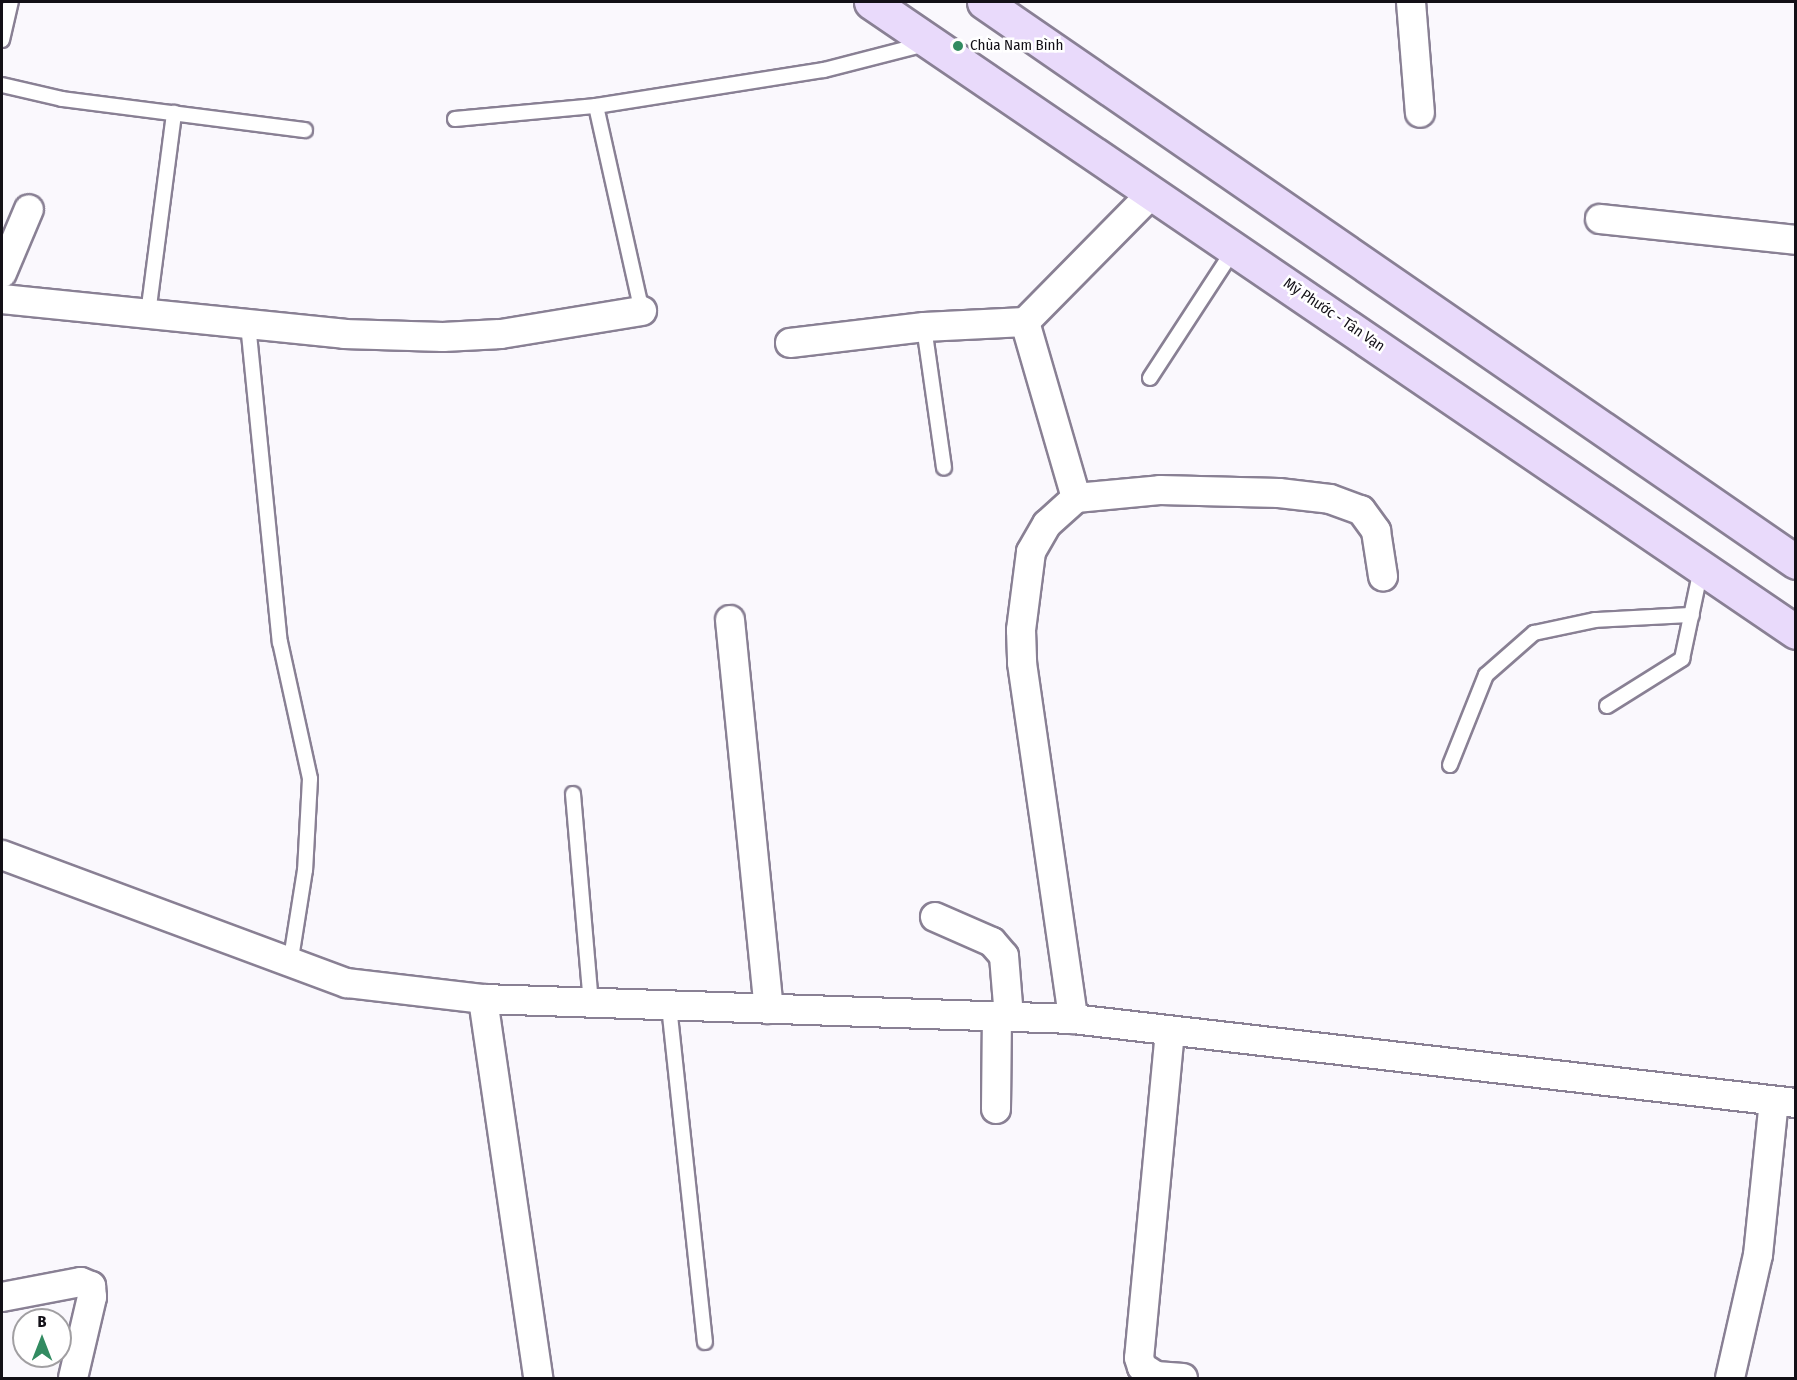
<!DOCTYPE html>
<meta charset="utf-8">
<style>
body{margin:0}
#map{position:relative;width:1797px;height:1380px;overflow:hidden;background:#faf8fd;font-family:"Fira Sans Condensed",sans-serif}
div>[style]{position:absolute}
.roads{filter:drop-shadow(2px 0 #898094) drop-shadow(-2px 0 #898094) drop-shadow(0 2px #898094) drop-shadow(0 -2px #898094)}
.service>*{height:14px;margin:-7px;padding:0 7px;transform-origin:7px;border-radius:7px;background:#fff}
.minor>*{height:28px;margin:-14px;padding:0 14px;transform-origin:14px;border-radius:14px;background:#fff}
.primary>*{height:33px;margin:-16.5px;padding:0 16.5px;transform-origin:16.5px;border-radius:16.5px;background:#e9dafb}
.dots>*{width:16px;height:16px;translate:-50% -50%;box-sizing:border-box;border:3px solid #fff;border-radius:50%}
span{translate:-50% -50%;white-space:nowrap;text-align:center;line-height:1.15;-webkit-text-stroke:5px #fff;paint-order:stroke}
.poi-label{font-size:15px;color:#131017}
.left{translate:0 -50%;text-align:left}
.street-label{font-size:15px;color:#131017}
.frame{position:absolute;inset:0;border:3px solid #131017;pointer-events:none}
.north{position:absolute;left:12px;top:1308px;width:60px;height:60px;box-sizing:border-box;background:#fff;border:2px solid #a19fa2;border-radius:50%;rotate:0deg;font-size:16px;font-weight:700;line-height:24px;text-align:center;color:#131017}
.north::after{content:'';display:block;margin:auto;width:21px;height:27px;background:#328b61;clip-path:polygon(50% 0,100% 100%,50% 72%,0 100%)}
</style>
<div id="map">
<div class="roads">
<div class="service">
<div style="left:2px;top:40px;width:39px;rotate:-77deg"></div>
<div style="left:2px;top:85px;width:62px;rotate:13.1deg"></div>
<div style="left:62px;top:99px;width:245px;rotate:7.3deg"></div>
<div style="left:596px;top:106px;width:210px;rotate:77.4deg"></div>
<div style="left:455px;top:119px;width:142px;rotate:-5.3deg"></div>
<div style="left:596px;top:106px;width:231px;rotate:-9deg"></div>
<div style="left:824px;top:70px;width:104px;rotate:-14.4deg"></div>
<div style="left:148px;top:314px;width:203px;rotate:-82.6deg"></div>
<div style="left:248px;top:324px;width:320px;rotate:84.3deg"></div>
<div style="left:280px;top:642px;width:140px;rotate:77.6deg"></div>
<div style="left:310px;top:779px;width:91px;rotate:93.1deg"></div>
<div style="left:305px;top:870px;width:96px;rotate:99deg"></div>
<div style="left:924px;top:327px;width:142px;rotate:81.9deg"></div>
<div style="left:1150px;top:378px;width:154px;rotate:-56.9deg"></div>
<div style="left:1607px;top:706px;width:89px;rotate:-32.1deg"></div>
<div style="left:1682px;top:659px;width:92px;rotate:-78.1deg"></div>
<div style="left:1450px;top:765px;width:97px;rotate:-68.2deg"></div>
<div style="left:1486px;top:675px;width:64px;rotate:-41.2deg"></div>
<div style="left:1534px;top:633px;width:62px;rotate:-12deg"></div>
<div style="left:1595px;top:620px;width:97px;rotate:-3deg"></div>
<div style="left:573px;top:794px;width:210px;rotate:85.1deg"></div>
<div style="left:669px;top:1006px;width:338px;rotate:83.9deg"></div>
</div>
<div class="minor">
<div style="left:1411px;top:2px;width:111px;rotate:85.4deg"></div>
<div style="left:1600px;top:219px;width:197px;rotate:6.1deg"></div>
<div style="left:2px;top:273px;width:69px;rotate:-67.1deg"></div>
<div style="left:2px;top:299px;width:344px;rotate:5.8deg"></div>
<div style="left:344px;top:334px;width:99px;rotate:1.7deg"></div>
<div style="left:443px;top:337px;width:58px;rotate:-3deg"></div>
<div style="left:501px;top:334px;width:143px;rotate:-9.3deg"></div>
<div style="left:1025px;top:322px;width:182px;rotate:-45.4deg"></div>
<div style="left:790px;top:343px;width:135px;rotate:-6.8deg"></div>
<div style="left:924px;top:327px;width:101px;rotate:-2.8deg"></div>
<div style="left:1025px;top:322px;width:183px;rotate:73.8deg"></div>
<div style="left:1076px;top:498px;width:39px;rotate:138deg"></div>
<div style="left:1047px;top:524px;width:32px;rotate:120deg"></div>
<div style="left:1031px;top:552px;width:79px;rotate:97.3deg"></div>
<div style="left:1021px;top:630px;width:33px;rotate:88deg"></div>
<div style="left:1022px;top:663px;width:360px;rotate:81.8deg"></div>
<div style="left:1076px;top:498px;width:84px;rotate:-5.4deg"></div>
<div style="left:1160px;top:490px;width:119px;rotate:1.4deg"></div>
<div style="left:1279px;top:493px;width:51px;rotate:6.7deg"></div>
<div style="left:1330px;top:499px;width:33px;rotate:20deg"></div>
<div style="left:1361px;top:510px;width:26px;rotate:54deg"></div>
<div style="left:1376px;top:531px;width:46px;rotate:81.2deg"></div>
<div style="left:730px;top:620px;width:391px;rotate:84.3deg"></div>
<div style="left:2px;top:855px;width:368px;rotate:20.4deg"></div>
<div style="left:347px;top:983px;width:137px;rotate:6.7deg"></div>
<div style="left:483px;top:999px;width:590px;rotate:1.94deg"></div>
<div style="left:1073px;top:1019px;width:728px;rotate:6.63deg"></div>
<div style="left:935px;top:917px;width:62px;rotate:23.7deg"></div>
<div style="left:992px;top:942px;width:18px;rotate:49deg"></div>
<div style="left:1004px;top:956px;width:61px;rotate:85.3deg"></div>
<div style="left:483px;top:999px;width:383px;rotate:81.7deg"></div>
<div style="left:1170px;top:1031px;width:328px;rotate:95.4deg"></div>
<div style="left:1139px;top:1358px;width:9px;rotate:72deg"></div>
<div style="left:1142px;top:1367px;width:17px;rotate:33deg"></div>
<div style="left:1156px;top:1376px;width:27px;rotate:4deg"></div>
<div style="left:996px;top:1109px;width:92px;rotate:-89.4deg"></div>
<div style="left:2px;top:1297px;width:80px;rotate:-10.8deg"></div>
<div style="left:81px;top:1282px;width:11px;rotate:22deg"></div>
<div style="left:91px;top:1286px;width:11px;rotate:85deg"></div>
<div style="left:92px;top:1297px;width:83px;rotate:103.2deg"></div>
<div style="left:1730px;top:1378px;width:126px;rotate:-77.2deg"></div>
<div style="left:1758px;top:1255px;width:155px;rotate:-84.1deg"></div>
</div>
<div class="primary">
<div style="left:871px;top:2px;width:1119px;rotate:34.26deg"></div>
<div style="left:984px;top:2px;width:986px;rotate:34.59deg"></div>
</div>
</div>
<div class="dots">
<div style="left:958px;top:46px;background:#328b61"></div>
</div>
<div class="poi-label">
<span class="left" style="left:970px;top:46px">Chùa Nam Bình</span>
</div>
<div class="street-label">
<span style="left:1334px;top:315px;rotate:34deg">Mỹ Phước - Tân Vạn</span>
</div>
<div class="frame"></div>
<div class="north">B</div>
</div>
